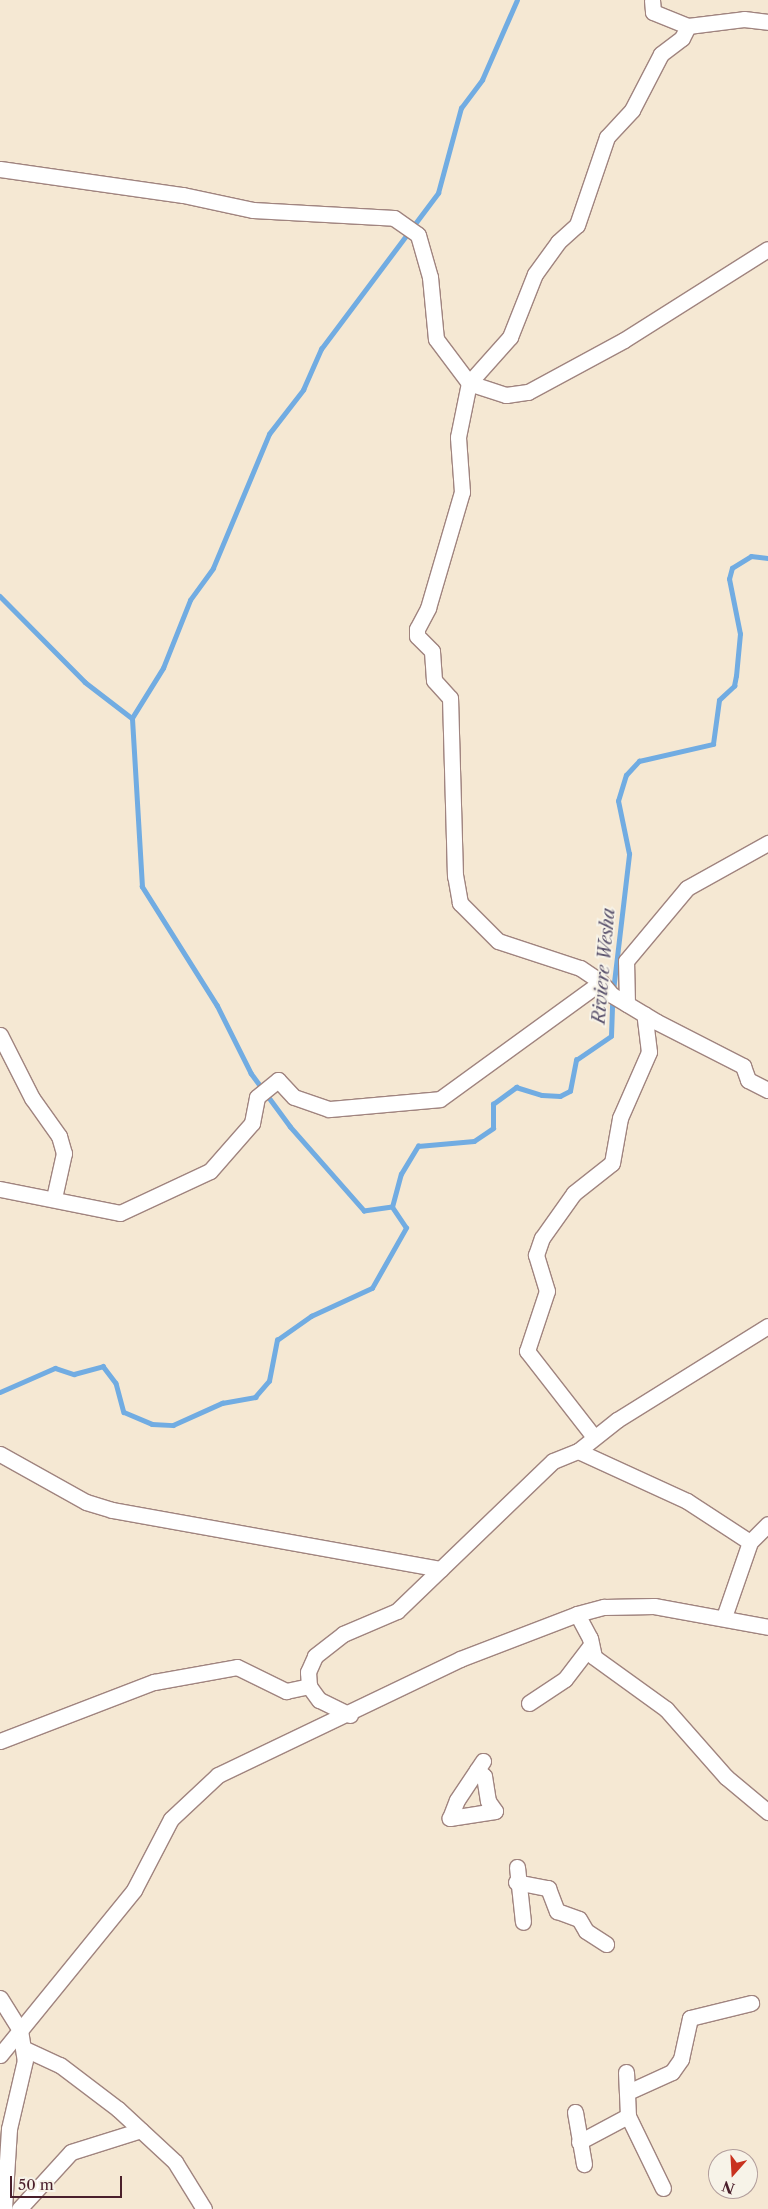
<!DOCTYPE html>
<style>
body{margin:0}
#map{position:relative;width:768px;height:2209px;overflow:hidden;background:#f5e8d3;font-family:"Libre Caslon Text",serif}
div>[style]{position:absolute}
.stream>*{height:4.5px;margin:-2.25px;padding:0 2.25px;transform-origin:2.25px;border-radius:2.25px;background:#71ace2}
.roads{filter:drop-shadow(1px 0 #a0847f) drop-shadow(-1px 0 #a0847f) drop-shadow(0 1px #a0847f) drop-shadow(0 -1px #a0847f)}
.minor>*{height:15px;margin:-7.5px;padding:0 7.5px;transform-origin:7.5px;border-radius:7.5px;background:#fff}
span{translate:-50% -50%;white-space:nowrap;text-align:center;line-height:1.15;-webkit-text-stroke:4px #f7f3e8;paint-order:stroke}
.water-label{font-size:18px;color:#58506b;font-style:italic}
.north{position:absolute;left:708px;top:2149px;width:50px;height:50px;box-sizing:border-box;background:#f7f3e8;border:1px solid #b29e9c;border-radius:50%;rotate:199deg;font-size:14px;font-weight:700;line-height:20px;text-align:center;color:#4a1f2b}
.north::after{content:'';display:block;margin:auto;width:18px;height:22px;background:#c8321e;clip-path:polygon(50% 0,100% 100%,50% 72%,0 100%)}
.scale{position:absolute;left:10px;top:2176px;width:112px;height:22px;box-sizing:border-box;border:2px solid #4a1f2b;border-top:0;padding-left:6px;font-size:15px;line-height:18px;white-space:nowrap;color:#4a1f2b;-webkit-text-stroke:4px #f7f3e8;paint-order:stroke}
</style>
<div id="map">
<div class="stream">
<div style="left:0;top:596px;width:121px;rotate:45.3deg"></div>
<div style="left:85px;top:682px;width:59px;rotate:37.5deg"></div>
<div style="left:613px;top:991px;width:138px;rotate:-83.3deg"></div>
<div style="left:629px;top:854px;width:54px;rotate:-101.7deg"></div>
<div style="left:618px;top:801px;width:27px;rotate:-73deg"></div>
<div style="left:626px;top:775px;width:19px;rotate:-47deg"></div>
<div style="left:639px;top:761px;width:76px;rotate:-12.9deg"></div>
<div style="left:713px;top:744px;width:44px;rotate:-82.2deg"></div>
<div style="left:719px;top:700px;width:21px;rotate:-43deg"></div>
<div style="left:734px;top:686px;width:10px;rotate:-79deg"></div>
<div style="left:736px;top:676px;width:42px;rotate:-84.6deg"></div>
<div style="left:740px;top:634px;width:56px;rotate:-101.3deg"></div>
<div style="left:729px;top:579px;width:11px;rotate:-75deg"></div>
<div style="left:732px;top:568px;width:22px;rotate:-32deg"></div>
<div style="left:751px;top:556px;width:17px;rotate:7deg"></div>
<div style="left:392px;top:1207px;width:28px;rotate:172deg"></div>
<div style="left:364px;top:1211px;width:112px;rotate:-131.4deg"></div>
<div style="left:290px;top:1127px;width:66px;rotate:-126.3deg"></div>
<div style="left:251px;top:1074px;width:76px;rotate:-116.6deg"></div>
<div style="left:217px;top:1006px;width:141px;rotate:-122.2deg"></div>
<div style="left:142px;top:887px;width:169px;rotate:-93.4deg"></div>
<div style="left:132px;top:718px;width:59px;rotate:-58.2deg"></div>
<div style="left:163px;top:668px;width:73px;rotate:-68.3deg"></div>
<div style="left:190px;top:600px;width:39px;rotate:-54deg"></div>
<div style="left:213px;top:568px;width:145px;rotate:-67.3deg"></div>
<div style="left:269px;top:434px;width:56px;rotate:-52.3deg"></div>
<div style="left:303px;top:390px;width:45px;rotate:-66.3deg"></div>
<div style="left:321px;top:349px;width:195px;rotate:-53.1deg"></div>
<div style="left:438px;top:193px;width:88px;rotate:-74.9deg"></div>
<div style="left:461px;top:108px;width:35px;rotate:-53deg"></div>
<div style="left:482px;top:80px;width:87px;rotate:-66.4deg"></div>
<div style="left:0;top:1392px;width:60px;rotate:-23.6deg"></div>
<div style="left:55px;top:1368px;width:20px;rotate:18deg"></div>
<div style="left:74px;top:1374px;width:30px;rotate:-15deg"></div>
<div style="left:103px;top:1366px;width:21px;rotate:53deg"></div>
<div style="left:116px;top:1383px;width:30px;rotate:75deg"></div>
<div style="left:124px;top:1412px;width:30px;rotate:23deg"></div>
<div style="left:152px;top:1424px;width:21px;rotate:3deg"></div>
<div style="left:173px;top:1425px;width:54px;rotate:-24.2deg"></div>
<div style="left:222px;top:1403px;width:34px;rotate:-10deg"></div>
<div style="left:255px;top:1397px;width:21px;rotate:-49deg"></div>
<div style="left:269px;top:1381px;width:42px;rotate:-79deg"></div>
<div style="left:277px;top:1340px;width:42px;rotate:-35.2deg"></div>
<div style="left:311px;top:1316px;width:67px;rotate:-24.7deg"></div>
<div style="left:372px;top:1288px;width:69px;rotate:-60.5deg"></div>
<div style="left:406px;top:1228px;width:25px;rotate:-124deg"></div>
<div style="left:392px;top:1207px;width:34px;rotate:-75deg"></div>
<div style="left:401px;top:1174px;width:33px;rotate:-59deg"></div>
<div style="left:418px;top:1146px;width:56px;rotate:-5.1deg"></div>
<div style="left:474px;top:1141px;width:23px;rotate:-34deg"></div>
<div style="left:493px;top:1128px;width:24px;rotate:-90deg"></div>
<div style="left:493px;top:1104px;width:29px;rotate:-36deg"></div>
<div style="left:516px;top:1087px;width:27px;rotate:17deg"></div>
<div style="left:542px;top:1095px;width:18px;rotate:3deg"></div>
<div style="left:560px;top:1096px;width:11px;rotate:-27deg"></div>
<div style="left:570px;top:1091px;width:32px;rotate:-79deg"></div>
<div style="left:576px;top:1060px;width:42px;rotate:-34.4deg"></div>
<div style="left:611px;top:1036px;width:37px;rotate:-88deg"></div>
</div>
<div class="roads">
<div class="minor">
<div style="left:652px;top:0;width:12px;rotate:85deg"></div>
<div style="left:653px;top:12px;width:38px;rotate:22deg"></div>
<div style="left:688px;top:26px;width:56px;rotate:-7.1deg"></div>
<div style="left:744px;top:19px;width:24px;rotate:7deg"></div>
<div style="left:0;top:169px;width:185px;rotate:8.1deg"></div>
<div style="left:183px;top:195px;width:72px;rotate:12.1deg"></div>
<div style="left:253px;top:210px;width:141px;rotate:3.2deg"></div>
<div style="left:394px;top:218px;width:29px;rotate:35deg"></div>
<div style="left:418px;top:235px;width:44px;rotate:74.1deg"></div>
<div style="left:430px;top:277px;width:62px;rotate:84.5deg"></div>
<div style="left:436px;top:339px;width:55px;rotate:53.1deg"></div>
<div style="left:469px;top:383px;width:39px;rotate:18deg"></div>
<div style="left:506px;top:395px;width:22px;rotate:-8deg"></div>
<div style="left:528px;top:392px;width:109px;rotate:-28.4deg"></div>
<div style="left:624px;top:340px;width:170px;rotate:-32.3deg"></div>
<div style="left:601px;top:982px;width:17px;rotate:50deg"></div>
<div style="left:612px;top:995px;width:52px;rotate:31deg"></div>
<div style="left:657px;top:1022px;width:97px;rotate:27.1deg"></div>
<div style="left:743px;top:1066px;width:15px;rotate:70deg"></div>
<div style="left:748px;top:1080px;width:22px;rotate:27deg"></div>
<div style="left:627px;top:1004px;width:43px;rotate:-91.3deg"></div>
<div style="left:626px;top:961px;width:95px;rotate:-50.1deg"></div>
<div style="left:687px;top:888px;width:93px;rotate:-29.1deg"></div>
<div style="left:0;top:1035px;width:71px;rotate:63.1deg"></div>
<div style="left:32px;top:1098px;width:47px;rotate:54.6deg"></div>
<div style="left:59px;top:1136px;width:18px;rotate:74deg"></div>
<div style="left:64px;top:1153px;width:46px;rotate:102.5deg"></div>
<div style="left:0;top:1189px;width:122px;rotate:11.3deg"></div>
<div style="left:120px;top:1213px;width:99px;rotate:-25deg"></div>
<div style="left:210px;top:1171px;width:64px;rotate:-48.8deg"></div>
<div style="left:252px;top:1123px;width:26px;rotate:-79deg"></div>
<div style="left:257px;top:1097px;width:27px;rotate:-39deg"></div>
<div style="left:278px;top:1080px;width:23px;rotate:47deg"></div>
<div style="left:294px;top:1097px;width:37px;rotate:19deg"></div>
<div style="left:329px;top:1109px;width:111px;rotate:-5.1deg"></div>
<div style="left:440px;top:1099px;width:199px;rotate:-36deg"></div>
<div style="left:601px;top:982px;width:25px;rotate:-146deg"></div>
<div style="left:580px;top:968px;width:86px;rotate:-161.8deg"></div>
<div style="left:498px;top:941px;width:54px;rotate:-135deg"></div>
<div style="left:460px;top:903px;width:27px;rotate:-100deg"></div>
<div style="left:455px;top:876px;width:178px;rotate:-91.6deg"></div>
<div style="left:450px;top:698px;width:24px;rotate:-132deg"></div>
<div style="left:434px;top:680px;width:29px;rotate:-94deg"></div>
<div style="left:432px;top:651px;width:21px;rotate:-135deg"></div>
<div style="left:417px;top:636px;width:7px;rotate:-90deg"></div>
<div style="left:417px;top:629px;width:24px;rotate:-62deg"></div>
<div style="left:428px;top:608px;width:121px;rotate:-73.7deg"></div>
<div style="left:462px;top:492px;width:55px;rotate:-94.2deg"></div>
<div style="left:458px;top:437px;width:55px;rotate:-78.5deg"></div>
<div style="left:469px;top:383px;width:62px;rotate:-48.3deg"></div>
<div style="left:510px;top:337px;width:68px;rotate:-68.4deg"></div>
<div style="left:535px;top:274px;width:39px;rotate:-54deg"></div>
<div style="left:558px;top:242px;width:25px;rotate:-42deg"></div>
<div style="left:577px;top:225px;width:93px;rotate:-71.2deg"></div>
<div style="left:607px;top:137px;width:37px;rotate:-47deg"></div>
<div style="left:632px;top:110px;width:63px;rotate:-62.6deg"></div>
<div style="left:661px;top:54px;width:26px;rotate:-37deg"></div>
<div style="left:682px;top:38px;width:13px;rotate:-63deg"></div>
<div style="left:594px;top:1437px;width:109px;rotate:-127.9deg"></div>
<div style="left:527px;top:1351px;width:63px;rotate:-71.6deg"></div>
<div style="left:547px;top:1291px;width:38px;rotate:-107deg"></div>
<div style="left:536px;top:1255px;width:18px;rotate:-71deg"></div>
<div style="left:542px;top:1238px;width:55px;rotate:-54.6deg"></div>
<div style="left:574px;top:1193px;width:48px;rotate:-38.3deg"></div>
<div style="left:612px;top:1163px;width:46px;rotate:-79.9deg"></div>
<div style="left:620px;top:1118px;width:72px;rotate:-66.3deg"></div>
<div style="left:649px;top:1052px;width:38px;rotate:-97deg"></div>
<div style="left:578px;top:1451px;width:120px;rotate:24.6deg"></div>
<div style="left:687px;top:1501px;width:75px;rotate:33.1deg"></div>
<div style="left:750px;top:1542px;width:79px;rotate:109.1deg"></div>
<div style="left:0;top:1454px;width:98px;rotate:29.2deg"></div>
<div style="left:86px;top:1502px;width:27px;rotate:17deg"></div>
<div style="left:112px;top:1510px;width:334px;rotate:10.2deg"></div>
<div style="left:750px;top:1542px;width:25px;rotate:-45deg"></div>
<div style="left:577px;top:1614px;width:27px;rotate:62deg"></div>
<div style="left:590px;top:1638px;width:19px;rotate:78deg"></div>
<div style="left:594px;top:1657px;width:89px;rotate:35.8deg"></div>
<div style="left:666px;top:1709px;width:91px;rotate:48.6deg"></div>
<div style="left:726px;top:1777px;width:55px;rotate:39.8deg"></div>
<div style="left:529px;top:1703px;width:43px;rotate:-33.7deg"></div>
<div style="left:565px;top:1679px;width:43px;rotate:-52.6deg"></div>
<div style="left:350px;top:1715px;width:34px;rotate:-154deg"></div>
<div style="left:319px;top:1700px;width:17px;rotate:-126deg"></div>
<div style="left:309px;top:1686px;width:14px;rotate:-94deg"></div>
<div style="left:308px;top:1672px;width:17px;rotate:-66deg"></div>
<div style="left:315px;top:1656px;width:36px;rotate:-38deg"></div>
<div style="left:343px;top:1634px;width:59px;rotate:-23.1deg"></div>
<div style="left:397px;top:1611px;width:216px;rotate:-43.9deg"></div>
<div style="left:553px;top:1461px;width:27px;rotate:-22deg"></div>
<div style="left:578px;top:1451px;width:50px;rotate:-38.5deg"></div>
<div style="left:617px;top:1420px;width:178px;rotate:-31.9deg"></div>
<div style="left:0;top:1741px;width:165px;rotate:-21deg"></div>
<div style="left:154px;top:1682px;width:84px;rotate:-10.2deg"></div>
<div style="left:237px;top:1667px;width:55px;rotate:26.1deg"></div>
<div style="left:286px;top:1691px;width:24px;rotate:-12deg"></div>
<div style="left:477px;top:1770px;width:9px;rotate:41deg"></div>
<div style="left:484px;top:1776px;width:25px;rotate:81deg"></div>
<div style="left:488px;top:1801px;width:12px;rotate:55deg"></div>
<div style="left:495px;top:1811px;width:46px;rotate:171.2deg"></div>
<div style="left:450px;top:1818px;width:19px;rotate:-69deg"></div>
<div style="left:457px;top:1800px;width:47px;rotate:-56.3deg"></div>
<div style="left:517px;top:1867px;width:55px;rotate:83.8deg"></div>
<div style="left:516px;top:1882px;width:33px;rotate:11deg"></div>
<div style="left:548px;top:1888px;width:25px;rotate:69deg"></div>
<div style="left:557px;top:1911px;width:23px;rotate:20deg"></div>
<div style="left:579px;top:1919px;width:14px;rotate:60deg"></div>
<div style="left:586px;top:1931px;width:24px;rotate:33deg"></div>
<div style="left:0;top:1998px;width:38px;rotate:58deg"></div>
<div style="left:20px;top:2030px;width:30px;rotate:81deg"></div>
<div style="left:25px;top:2060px;width:71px;rotate:103.1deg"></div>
<div style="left:9px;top:2129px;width:80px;rotate:93.6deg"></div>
<div style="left:25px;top:2049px;width:38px;rotate:25deg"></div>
<div style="left:60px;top:2065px;width:73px;rotate:37.2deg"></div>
<div style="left:118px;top:2109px;width:78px;rotate:42.9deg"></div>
<div style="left:175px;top:2162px;width:55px;rotate:58.3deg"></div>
<div style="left:0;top:2055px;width:213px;rotate:-50.9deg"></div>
<div style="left:134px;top:1890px;width:80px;rotate:-62.5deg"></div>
<div style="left:171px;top:1819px;width:64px;rotate:-43.1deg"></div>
<div style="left:218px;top:1775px;width:268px;rotate:-25.6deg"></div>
<div style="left:460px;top:1659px;width:125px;rotate:-21deg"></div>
<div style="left:577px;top:1614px;width:28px;rotate:-15deg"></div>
<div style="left:604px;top:1607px;width:50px;rotate:-1.1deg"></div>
<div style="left:654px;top:1606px;width:116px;rotate:10.4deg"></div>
<div style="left:628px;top:2092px;width:48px;rotate:-24.4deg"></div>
<div style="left:672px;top:2072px;width:16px;rotate:-55deg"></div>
<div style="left:681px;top:2059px;width:42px;rotate:-77.6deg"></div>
<div style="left:690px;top:2018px;width:63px;rotate:-13.8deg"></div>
<div style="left:575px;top:2112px;width:53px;rotate:80.2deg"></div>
<div style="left:628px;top:2116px;width:80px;rotate:64.1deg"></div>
<div style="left:579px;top:2142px;width:55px;rotate:-28deg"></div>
<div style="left:628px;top:2116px;width:44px;rotate:-92.6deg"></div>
<div style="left:19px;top:2209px;width:77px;rotate:-47.6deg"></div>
<div style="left:71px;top:2152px;width:73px;rotate:-17.4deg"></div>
</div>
</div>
<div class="water-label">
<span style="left:604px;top:966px;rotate:-85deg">Riviere Wesha</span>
</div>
<div class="north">N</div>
<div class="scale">50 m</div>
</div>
